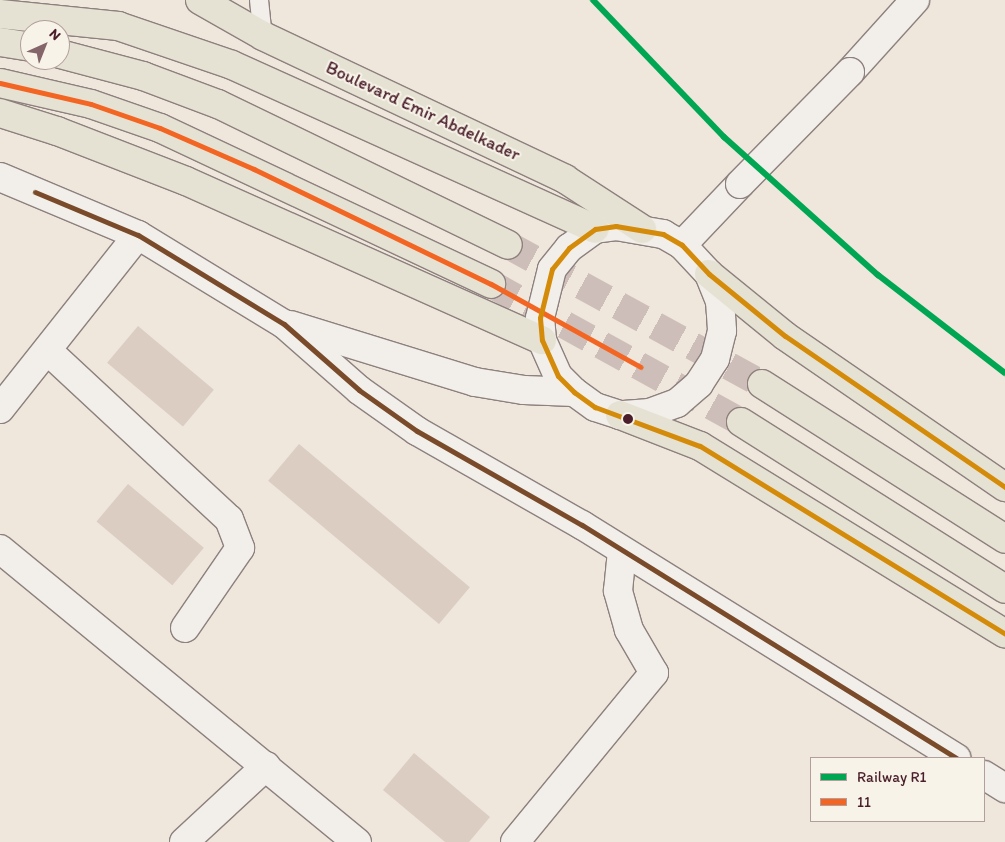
<!DOCTYPE html>
<style>
body{margin:0}
#map{position:relative;width:1005px;height:842px;overflow:hidden;background:#efe6dc;font-family:Itim,sans-serif}
div>[style]{position:absolute}
.building>*{inset:0;background:#dccdc3;transform-origin:0 0}
.trunk-tunnel>*{height:28px;margin-top:-14px;transform-origin:0;background:repeating-linear-gradient(90deg,#cebeb9 0 28px,transparent 0 42px)}
.roads{filter:drop-shadow(1px 0 #8d807e) drop-shadow(-1px 0 #8d807e) drop-shadow(0 1px #8d807e) drop-shadow(0 -1px #8d807e)}
.service>*{height:18px;margin:-9px;padding:0 9px;transform-origin:9px;border-radius:9px;background:#f2efea}
.minor>*{height:28px;margin:-14px;padding:0 14px;transform-origin:14px;border-radius:14px;background:#f2efea}
.tertiary>*{height:28px;margin:-14px;padding:0 14px;transform-origin:14px;border-radius:14px;background:#f2efea}
.primary>*{height:28px;margin:-14px;padding:0 14px;transform-origin:14px;border-radius:14px;background:#e6e2d3}
.trunk>*{height:28px;margin:-14px;padding:0 14px;transform-origin:14px;border-radius:14px;background:#e6e2d3}
.rail>*{height:4px;margin:-2px;padding:0 2px;transform-origin:2px;border-radius:2px;background:#b5aeac}
.bridges{filter:drop-shadow(1px 0 #8d807e) drop-shadow(-1px 0 #8d807e) drop-shadow(0 1px #8d807e) drop-shadow(0 -1px #8d807e)}
.tertiary-bridge>*{height:28px;margin:-14px;padding:0 14px;transform-origin:14px;border-radius:14px;background:#f2efea}
.bus-1>*{height:5px;margin:-2.5px;padding:0 2.5px;transform-origin:2.5px;border-radius:2.5px;background:#f26522}
.bus-2>*{height:5px;margin:-2.5px;padding:0 2.5px;transform-origin:2.5px;border-radius:2.5px;background:#7a4b2a}
.bus-3>*{height:5px;margin:-2.5px;padding:0 2.5px;transform-origin:2.5px;border-radius:2.5px;background:#d48b09}
.rail-1>*{height:6px;margin:-3px;padding:0 3px;transform-origin:3px;border-radius:3px;background:#00a651}
.dots>*{width:14px;height:14px;translate:-50% -50%;box-sizing:border-box;border:2px solid #f7f3e8;border-radius:50%}
span{translate:-50% -50%;white-space:nowrap;text-align:center;line-height:1.15;-webkit-text-stroke:4px #f7f3e8;paint-order:stroke}
.street-label{font-size:18px;color:#4a1f2b}
.legend{position:absolute;left:810px;top:757px;width:175px;height:65px;box-sizing:border-box;background:#f7f3e8;border:1px solid #b29e9c;margin:0;padding:6px 9px;list-style:none;font-size:15px;color:#4a1f2b}
.legend li{display:flex;align-items:center;gap:10px;height:25px}
.legend b{width:25px;border:1px solid #b29e9c}
.north{position:absolute;left:20px;top:20px;width:50px;height:50px;box-sizing:border-box;background:#f7f3e8;border:1px solid #b29e9c;border-radius:50%;rotate:44deg;font-size:14px;font-weight:700;line-height:20px;text-align:center;color:#4a1f2b}
.north::after{content:'';display:block;margin:auto;width:18px;height:22px;background:#846569;clip-path:polygon(50% 0,100% 100%,50% 72%,0 100%)}
</style>
<div id="map">
<div class="building">
<div style="left:138px;top:326px;width:99px;height:48px;rotate:40deg"></div>
<div style="left:299px;top:444px;width:223px;height:48px;rotate:40deg"></div>
<div style="left:128px;top:484px;width:99px;height:49px;rotate:40deg"></div>
<div style="clip-path:polygon(414px 753px,490px 817px,469px 842px,445px 842px,383px 790px)"></div>
</div>
<div class="trunk-tunnel">
<div style="left:508px;top:245px;width:290px;rotate:28.7deg"></div>
<div style="left:491px;top:284px;width:286px;rotate:28.9deg"></div>
</div>
<div class="roads">
<div class="service">
<div style="left:259px;top:0;width:36px;rotate:84deg"></div>
</div>
<div class="minor">
<div style="left:48px;top:351px;width:247px;rotate:42.9deg"></div>
<div style="left:229px;top:519px;width:31px;rotate:69deg"></div>
<div style="left:240px;top:548px;width:97px;rotate:124.5deg"></div>
<div style="left:0;top:409px;width:222px;rotate:-51.6deg"></div>
<div style="left:0;top:549px;width:462px;rotate:39.4deg"></div>
<div style="left:184px;top:842px;width:112px;rotate:-42.8deg"></div>
<div style="left:515px;top:842px;width:219px;rotate:-50.6deg"></div>
<div style="left:654px;top:673px;width:50px;rotate:-120.2deg"></div>
<div style="left:629px;top:630px;width:41px;rotate:-105.8deg"></div>
<div style="left:618px;top:591px;width:40px;rotate:-84.3deg"></div>
</div>
<div class="tertiary">
<div style="left:850px;top:72px;width:97px;rotate:-47.9deg"></div>
<div style="left:0;top:177px;width:150px;rotate:22.8deg"></div>
<div style="left:138px;top:235px;width:171px;rotate:31.4deg"></div>
<div style="left:284px;top:324px;width:100px;rotate:41.3deg"></div>
<div style="left:359px;top:390px;width:71px;rotate:35.3deg"></div>
<div style="left:417px;top:431px;width:190px;rotate:29.7deg"></div>
<div style="left:582px;top:525px;width:441px;rotate:31.9deg"></div>
<div style="left:616px;top:226px;width:48px;rotate:9.7deg"></div>
<div style="left:663px;top:234px;width:22px;rotate:30deg"></div>
<div style="left:682px;top:245px;width:40px;rotate:47deg"></div>
<div style="left:709px;top:274px;width:29px;rotate:68deg"></div>
<div style="left:720px;top:301px;width:30px;rotate:86deg"></div>
<div style="left:722px;top:331px;width:29px;rotate:104deg"></div>
<div style="left:715px;top:359px;width:30px;rotate:123deg"></div>
<div style="left:699px;top:384px;width:29px;rotate:139deg"></div>
<div style="left:677px;top:403px;width:29px;rotate:160deg"></div>
<div style="left:650px;top:413px;width:30px;rotate:176deg"></div>
<div style="left:620px;top:415px;width:26px;rotate:-162deg"></div>
<div style="left:595px;top:407px;width:26px;rotate:-144deg"></div>
<div style="left:574px;top:392px;width:23px;rotate:-135deg"></div>
<div style="left:558px;top:376px;width:39px;rotate:-114deg"></div>
<div style="left:542px;top:340px;width:22px;rotate:-95deg"></div>
<div style="left:540px;top:318px;width:50px;rotate:-76.2deg"></div>
<div style="left:552px;top:269px;width:27px;rotate:-51deg"></div>
<div style="left:569px;top:248px;width:32px;rotate:-36deg"></div>
<div style="left:595px;top:229px;width:21px;rotate:-8deg"></div>
<div style="left:682px;top:245px;width:84px;rotate:-46.4deg"></div>
<div style="left:290px;top:325px;width:194px;rotate:17.1deg"></div>
<div style="left:475px;top:382px;width:50px;rotate:9.3deg"></div>
<div style="left:524px;top:390px;width:50px;rotate:2.3deg"></div>
<div style="left:984px;top:775px;width:25px;rotate:32deg"></div>
</div>
<div class="primary">
<div style="left:200px;top:0;width:73px;rotate:29.7deg"></div>
<div style="left:263px;top:36px;width:334px;rotate:25.3deg"></div>
<div style="left:565px;top:179px;width:92px;rotate:33deg"></div>
</div>
<div class="trunk">
<div style="left:0;top:14px;width:119px;rotate:5.8deg"></div>
<div style="left:118px;top:26px;width:120px;rotate:18.9deg"></div>
<div style="left:232px;top:65px;width:398px;rotate:24.3deg"></div>
<div style="left:0;top:42px;width:30px;rotate:9deg"></div>
<div style="left:60px;top:54px;width:86px;rotate:14.8deg"></div>
<div style="left:143px;top:76px;width:80px;rotate:20.5deg"></div>
<div style="left:218px;top:104px;width:322px;rotate:25.9deg"></div>
<div style="left:0;top:83px;width:93px;rotate:13deg"></div>
<div style="left:91px;top:104px;width:73px;rotate:19.2deg"></div>
<div style="left:160px;top:128px;width:366px;rotate:25.2deg"></div>
<div style="left:0;top:113px;width:60px;rotate:17.5deg"></div>
<div style="left:57px;top:131px;width:138px;rotate:21.2deg"></div>
<div style="left:186px;top:181px;width:390px;rotate:24.1deg"></div>
<div style="left:709px;top:274px;width:98px;rotate:39.2deg"></div>
<div style="left:785px;top:336px;width:267px;rotate:34.5deg"></div>
<div style="left:762px;top:384px;width:288px;rotate:32.5deg"></div>
<div style="left:620px;top:415px;width:86px;rotate:21.2deg"></div>
<div style="left:700px;top:446px;width:358px;rotate:31.6deg"></div>
<div style="left:741px;top:422px;width:312px;rotate:32.3deg"></div>
</div>
</div>
<div class="rail">
<div style="left:593px;top:0;width:190px;rotate:46.3deg"></div>
<div style="left:724px;top:137px;width:207px;rotate:41.9deg"></div>
<div style="left:878px;top:275px;width:160px;rotate:37.7deg"></div>
</div>
<div class="bridges">
<div class="tertiary-bridge">
<div style="left:740px;top:184px;width:157px;rotate:-45.5deg"></div>
</div>
</div>
<div class="bus-1">
<div style="left:0;top:83px;width:93px;rotate:13deg"></div>
<div style="left:91px;top:104px;width:73px;rotate:19.2deg"></div>
<div style="left:160px;top:128px;width:103px;rotate:23.6deg"></div>
<div style="left:254px;top:169px;width:263px;rotate:25.9deg"></div>
<div style="left:491px;top:284px;width:171px;rotate:29deg"></div>
</div>
<div class="bus-2">
<div style="left:35px;top:192px;width:112px;rotate:22.7deg"></div>
<div style="left:138px;top:235px;width:171px;rotate:31.4deg"></div>
<div style="left:284px;top:324px;width:100px;rotate:41.3deg"></div>
<div style="left:359px;top:390px;width:71px;rotate:35.3deg"></div>
<div style="left:417px;top:431px;width:190px;rotate:29.7deg"></div>
<div style="left:582px;top:525px;width:441px;rotate:31.9deg"></div>
</div>
<div class="bus-3">
<div style="left:1005px;top:487px;width:267px;rotate:-145.5deg"></div>
<div style="left:785px;top:336px;width:98px;rotate:-140.8deg"></div>
<div style="left:709px;top:274px;width:40px;rotate:-133deg"></div>
<div style="left:682px;top:245px;width:22px;rotate:-150deg"></div>
<div style="left:663px;top:234px;width:48px;rotate:-170.3deg"></div>
<div style="left:616px;top:226px;width:21px;rotate:172deg"></div>
<div style="left:595px;top:229px;width:32px;rotate:144deg"></div>
<div style="left:569px;top:248px;width:27px;rotate:129deg"></div>
<div style="left:552px;top:269px;width:50px;rotate:103.8deg"></div>
<div style="left:540px;top:318px;width:22px;rotate:85deg"></div>
<div style="left:542px;top:340px;width:39px;rotate:66deg"></div>
<div style="left:558px;top:376px;width:23px;rotate:45deg"></div>
<div style="left:574px;top:392px;width:26px;rotate:36deg"></div>
<div style="left:595px;top:407px;width:112px;rotate:20.4deg"></div>
<div style="left:700px;top:446px;width:358px;rotate:31.6deg"></div>
</div>
<div class="rail-1">
<div style="left:593px;top:0;width:190px;rotate:46.3deg"></div>
<div style="left:724px;top:137px;width:207px;rotate:41.9deg"></div>
<div style="left:878px;top:275px;width:160px;rotate:37.7deg"></div>
</div>
<div class="dots">
<div style="left:628px;top:419px;background:#4a1f2b"></div>
</div>
<div class="street-label">
<span style="left:423px;top:111px;rotate:25deg">Boulevard Emir Abdelkader</span>
</div>
<ul class="legend">
<li><b style="height:6px;background:#00a651"></b>Railway R1</li>
<li><b style="height:6px;background:#f26522"></b>11</li>
</ul>
<div class="north">N</div>
</div>
